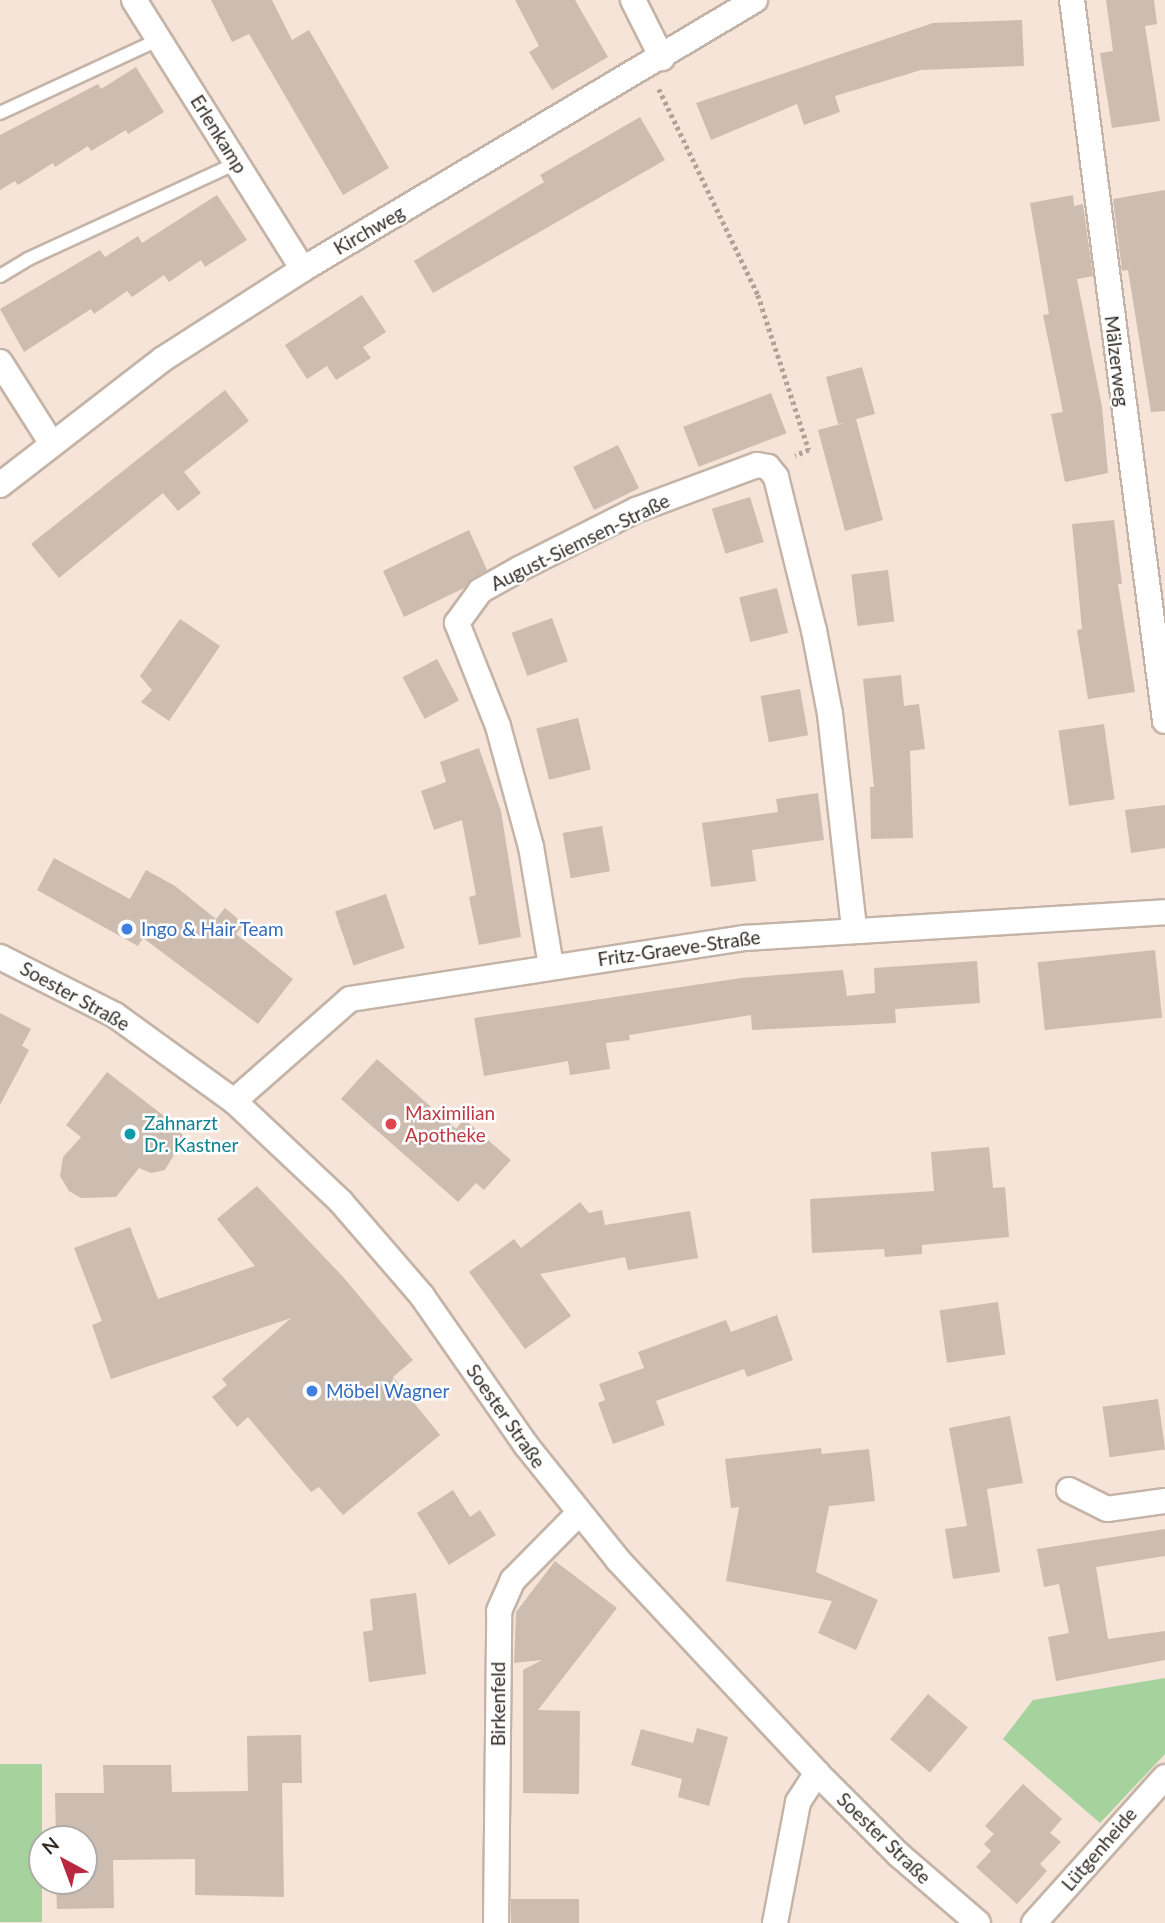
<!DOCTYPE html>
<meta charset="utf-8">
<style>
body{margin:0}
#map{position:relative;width:1165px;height:1923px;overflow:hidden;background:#f5e4d7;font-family:Lato,sans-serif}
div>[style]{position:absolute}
.green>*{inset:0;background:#a5d29d;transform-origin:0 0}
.building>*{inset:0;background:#cdbcb0;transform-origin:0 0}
.path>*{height:4.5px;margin-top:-2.25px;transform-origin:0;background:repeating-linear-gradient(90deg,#afa298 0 3.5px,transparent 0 7px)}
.roads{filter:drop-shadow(2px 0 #c4b4a7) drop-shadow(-2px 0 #c4b4a7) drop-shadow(0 2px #c4b4a7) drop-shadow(0 -2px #c4b4a7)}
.lane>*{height:12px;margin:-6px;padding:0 6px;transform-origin:6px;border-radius:6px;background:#fff}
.street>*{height:24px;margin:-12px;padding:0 12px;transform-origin:12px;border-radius:12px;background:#fff}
.dots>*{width:19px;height:19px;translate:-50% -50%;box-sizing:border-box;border:4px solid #fff;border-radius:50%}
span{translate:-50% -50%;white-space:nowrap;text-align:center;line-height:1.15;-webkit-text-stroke:5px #fff;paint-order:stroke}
.street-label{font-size:19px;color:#332d28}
.shop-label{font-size:19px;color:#366cbe}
.left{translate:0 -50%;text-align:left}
.health-label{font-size:19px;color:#be3a42}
.culture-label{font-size:19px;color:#0d838f}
.north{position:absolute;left:28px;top:1825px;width:70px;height:70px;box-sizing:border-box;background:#fff;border:2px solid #adaba9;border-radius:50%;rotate:319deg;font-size:19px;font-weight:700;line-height:28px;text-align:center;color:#332d28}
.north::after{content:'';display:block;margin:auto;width:24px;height:32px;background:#ba2840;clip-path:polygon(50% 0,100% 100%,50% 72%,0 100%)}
</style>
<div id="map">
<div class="green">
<div style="clip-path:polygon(1165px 1678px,1165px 1754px,1100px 1823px,1003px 1739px,1033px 1700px)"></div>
<div style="left:42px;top:1764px;width:158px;height:42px;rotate:90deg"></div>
</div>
<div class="building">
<div style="clip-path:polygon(211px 0,272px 0,292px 40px,309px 30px,389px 168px,343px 195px,249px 34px,232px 42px)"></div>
<div style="clip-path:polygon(515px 0,575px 0,608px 57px,552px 90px,529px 52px,539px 46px)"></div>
<div style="clip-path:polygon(1106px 0,1154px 0,1157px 24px,1145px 26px,1160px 121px,1112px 128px,1100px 53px,1113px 51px)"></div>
<div style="clip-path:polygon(1022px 20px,1024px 66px,921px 70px,835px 96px,840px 112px,804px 125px,797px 104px,711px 140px,696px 103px,933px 23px)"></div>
<div style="clip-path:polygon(136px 67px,164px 112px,128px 134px,126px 130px,91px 151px,88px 146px,55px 167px,53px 163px,18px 185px,15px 181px,0 190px,0 135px,98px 84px,101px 89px)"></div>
<div style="clip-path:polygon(640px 117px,665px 160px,433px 293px,414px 261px,544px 182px,540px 175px)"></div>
<div style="clip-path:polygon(1165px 190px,1165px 411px,1151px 412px,1128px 270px,1122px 271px,1113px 199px)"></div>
<div style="clip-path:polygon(217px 195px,247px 240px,205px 267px,201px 260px,169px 282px,164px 275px,132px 297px,127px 291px,94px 314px,91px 309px,24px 352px,0 309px,100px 250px,105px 257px,138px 236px,142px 243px)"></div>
<div style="clip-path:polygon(1073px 195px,1074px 206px,1083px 204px,1093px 276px,1077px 279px,1102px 407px,1108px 473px,1065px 482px,1051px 414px,1063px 412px,1043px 315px,1049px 314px,1030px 203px)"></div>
<div style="clip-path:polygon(362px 295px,386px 332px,363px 347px,371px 358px,336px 380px,327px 366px,307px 379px,285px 345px)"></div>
<div style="clip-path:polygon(862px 367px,875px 414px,856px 419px,883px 520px,845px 531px,818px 430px,848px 422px,838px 424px,826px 377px)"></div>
<div style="clip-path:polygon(225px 390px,249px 421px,184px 472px,201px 493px,178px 511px,163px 493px,59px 578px,31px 544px)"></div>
<div style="left:771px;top:393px;width:43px;height:94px;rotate:69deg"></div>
<div style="left:618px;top:445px;width:48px;height:50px;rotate:64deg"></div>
<div style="left:750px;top:497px;width:47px;height:40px;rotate:73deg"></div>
<div style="clip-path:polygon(1114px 520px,1122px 584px,1118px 584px,1135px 692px,1088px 699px,1077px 630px,1082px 629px,1072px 524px)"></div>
<div style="clip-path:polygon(469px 530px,487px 570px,464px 588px,404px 617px,383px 571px)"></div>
<div style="left:888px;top:570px;width:52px;height:37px;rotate:83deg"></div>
<div style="left:777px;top:588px;width:46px;height:39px;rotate:76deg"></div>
<div style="left:552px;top:618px;width:46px;height:43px;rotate:70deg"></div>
<div style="clip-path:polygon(180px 619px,220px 646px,169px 721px,141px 702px,152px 690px,140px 676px)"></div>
<div style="left:437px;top:659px;width:47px;height:39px;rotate:62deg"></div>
<div style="clip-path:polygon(901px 675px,904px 706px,919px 704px,925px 749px,910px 751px,913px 838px,871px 839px,870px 787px,874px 787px,863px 679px)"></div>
<div style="left:800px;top:689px;width:47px;height:40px;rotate:80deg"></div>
<div style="left:578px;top:718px;width:53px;height:43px;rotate:76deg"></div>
<div style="left:1104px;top:724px;width:76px;height:46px;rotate:82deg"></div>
<div style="clip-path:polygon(479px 748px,501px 811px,521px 937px,479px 945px,469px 897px,476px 895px,462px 820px,434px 830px,421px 791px,446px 782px,440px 762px)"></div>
<div style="clip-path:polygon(818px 793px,824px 840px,752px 850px,756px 881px,711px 887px,702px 823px,778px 812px,776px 799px)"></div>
<div style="clip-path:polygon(1165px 805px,1165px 848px,1131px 853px,1125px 810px)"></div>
<div style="left:602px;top:826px;width:46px;height:40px;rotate:80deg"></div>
<div style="clip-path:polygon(54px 858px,130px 899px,146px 870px,175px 886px,216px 919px,225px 908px,244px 924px,236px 934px,293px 979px,258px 1024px,143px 938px,138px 946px,37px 890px)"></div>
<div style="left:386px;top:894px;width:57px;height:54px;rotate:71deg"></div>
<div style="left:1155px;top:950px;width:68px;height:118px;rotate:84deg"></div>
<div style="clip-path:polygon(977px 961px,980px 1003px,895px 1009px,896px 1023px,752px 1030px,751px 1015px,629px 1035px,630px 1040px,606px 1043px,610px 1069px,570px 1075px,568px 1061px,484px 1076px,474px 1018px,741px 978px,843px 970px,847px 996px,875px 993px,874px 968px)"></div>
<div style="clip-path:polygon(0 1013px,31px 1029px,22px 1046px,29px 1050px,0 1105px)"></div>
<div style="clip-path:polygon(377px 1059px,456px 1129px,464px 1119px,511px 1160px,484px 1190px,476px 1183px,458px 1202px,341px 1099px)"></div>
<div style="clip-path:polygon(107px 1072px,177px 1126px,184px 1138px,165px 1170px,151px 1173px,139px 1168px,116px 1197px,81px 1198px,69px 1191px,60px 1176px,63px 1157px,81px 1137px,66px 1125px)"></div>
<div style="clip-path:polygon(989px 1147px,993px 1188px,1005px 1187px,1009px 1237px,922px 1245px,922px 1254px,885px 1257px,884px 1249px,812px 1253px,810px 1199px,934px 1191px,931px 1152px)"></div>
<div style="clip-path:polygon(257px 1186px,344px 1278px,413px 1360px,393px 1377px,440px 1435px,343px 1515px,319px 1487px,311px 1492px,248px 1417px,237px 1427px,212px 1397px,227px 1385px,222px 1379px,291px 1318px,111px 1379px,92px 1325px,102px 1321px,74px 1248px,130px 1227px,158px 1299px,255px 1266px,217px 1219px)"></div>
<div style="clip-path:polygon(580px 1202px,589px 1213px,602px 1210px,605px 1225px,690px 1211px,698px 1258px,628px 1270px,625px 1257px,540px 1274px,571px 1316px,525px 1349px,469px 1272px,514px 1239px,521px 1248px)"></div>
<div style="left:998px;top:1302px;width:53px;height:59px;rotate:82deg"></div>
<div style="clip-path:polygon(777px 1315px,793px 1360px,747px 1377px,744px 1369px,656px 1401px,665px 1425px,613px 1444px,598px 1403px,605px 1400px,599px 1384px,644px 1368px,638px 1352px,726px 1320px,731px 1332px)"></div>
<div style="left:1158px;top:1399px;width:51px;height:56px;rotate:82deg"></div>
<div style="clip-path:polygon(1010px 1416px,1023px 1483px,987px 1489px,1000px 1572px,953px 1579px,945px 1529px,967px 1526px,949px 1428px)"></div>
<div style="clip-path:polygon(821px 1448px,822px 1454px,869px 1449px,875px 1501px,829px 1506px,816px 1572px,878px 1600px,856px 1650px,818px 1633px,832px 1601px,726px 1581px,739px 1507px,731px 1508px,725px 1459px)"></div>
<div style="clip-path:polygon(453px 1490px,470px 1517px,480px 1510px,496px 1535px,449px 1565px,417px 1513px)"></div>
<div style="clip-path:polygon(1165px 1529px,1165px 1556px,1096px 1567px,1108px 1639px,1165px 1631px,1165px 1660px,1056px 1681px,1048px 1637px,1069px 1633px,1059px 1584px,1044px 1587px,1037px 1549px)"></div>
<div style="clip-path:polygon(555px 1561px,617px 1608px,538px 1710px,580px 1711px,579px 1794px,523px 1793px,523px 1670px,542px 1660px,514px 1663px,516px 1612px)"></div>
<div style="clip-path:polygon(416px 1593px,426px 1674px,369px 1682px,363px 1632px,373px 1630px,370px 1599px)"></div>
<div style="left:928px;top:1694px;width:52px;height:59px;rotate:40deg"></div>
<div style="clip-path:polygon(697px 1728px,728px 1737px,709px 1806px,678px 1797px,682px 1779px,631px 1765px,641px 1729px,693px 1743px)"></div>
<div style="clip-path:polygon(301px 1735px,302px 1783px,282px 1783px,284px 1897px,195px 1895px,195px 1859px,113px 1860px,114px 1908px,57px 1909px,56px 1881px,84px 1881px,84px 1839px,56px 1839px,55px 1793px,104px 1793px,103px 1765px,171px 1765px,172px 1792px,248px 1791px,247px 1736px)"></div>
<div style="clip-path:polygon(1023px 1784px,1062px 1819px,1050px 1833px,1061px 1842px,1040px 1864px,1047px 1871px,1017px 1904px,976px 1867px,991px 1851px,984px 1844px,994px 1834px,985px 1826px)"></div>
<div style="left:511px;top:1899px;width:68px;height:24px"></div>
</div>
<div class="path">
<div style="left:659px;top:89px;width:229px;rotate:64.3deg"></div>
<div style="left:758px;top:295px;width:163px;rotate:71.8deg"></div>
<div style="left:809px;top:450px;width:15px;rotate:157deg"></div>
</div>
<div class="roads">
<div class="lane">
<div style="left:0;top:113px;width:176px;rotate:-24.8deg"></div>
<div style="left:0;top:276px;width:33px;rotate:-31deg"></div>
<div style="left:28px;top:259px;width:230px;rotate:-24.7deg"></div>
</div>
<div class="street">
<div style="left:134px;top:0;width:318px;rotate:57.9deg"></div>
<div style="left:633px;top:0;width:65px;rotate:63.4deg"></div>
<div style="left:1072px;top:0;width:727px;rotate:82.65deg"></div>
<div style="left:0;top:362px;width:97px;rotate:57.6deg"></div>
<div style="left:0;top:485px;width:206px;rotate:-37.7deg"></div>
<div style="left:163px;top:359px;width:166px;rotate:-32.7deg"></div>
<div style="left:303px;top:269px;width:526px;rotate:-30.76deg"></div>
<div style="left:0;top:957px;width:129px;rotate:26.8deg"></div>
<div style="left:115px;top:1015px;width:147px;rotate:35.9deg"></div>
<div style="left:234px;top:1101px;width:147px;rotate:43.3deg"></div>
<div style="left:341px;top:1202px;width:124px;rotate:49.2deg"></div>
<div style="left:422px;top:1296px;width:182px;rotate:55.1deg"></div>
<div style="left:526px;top:1445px;width:147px;rotate:51.3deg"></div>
<div style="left:618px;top:1560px;width:291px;rotate:46.9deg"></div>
<div style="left:817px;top:1773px;width:116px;rotate:45deg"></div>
<div style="left:899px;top:1855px;width:104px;rotate:40.7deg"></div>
<div style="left:551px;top:966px;width:121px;rotate:-99.5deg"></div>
<div style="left:531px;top:847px;width:125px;rotate:-105.3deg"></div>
<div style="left:498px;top:726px;width:111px;rotate:-111.7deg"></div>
<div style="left:457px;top:623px;width:39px;rotate:-54deg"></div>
<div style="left:480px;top:591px;width:47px;rotate:-29.3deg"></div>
<div style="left:521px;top:568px;width:129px;rotate:-26.8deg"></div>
<div style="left:636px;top:510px;width:129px;rotate:-20.4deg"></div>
<div style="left:757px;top:465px;width:11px;rotate:10deg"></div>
<div style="left:768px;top:467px;width:13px;rotate:51deg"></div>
<div style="left:776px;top:477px;width:158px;rotate:76.1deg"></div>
<div style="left:814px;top:630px;width:86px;rotate:79.2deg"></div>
<div style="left:830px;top:714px;width:215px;rotate:83.6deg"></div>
<div style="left:234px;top:1101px;width:154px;rotate:-41.3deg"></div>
<div style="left:350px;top:999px;width:399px;rotate:-8.8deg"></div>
<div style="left:744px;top:938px;width:422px;rotate:-3.5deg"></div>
<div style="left:1069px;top:1490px;width:42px;rotate:26.6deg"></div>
<div style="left:1107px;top:1509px;width:59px;rotate:-7.9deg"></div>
<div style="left:496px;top:1923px;width:312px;rotate:-89.4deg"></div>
<div style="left:499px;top:1611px;width:34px;rotate:-66deg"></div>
<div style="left:513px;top:1580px;width:93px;rotate:-45.4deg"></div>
<div style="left:775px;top:1923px;width:123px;rotate:-79.2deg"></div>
<div style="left:798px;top:1802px;width:35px;rotate:-57deg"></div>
<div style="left:1034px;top:1923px;width:196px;rotate:-48.1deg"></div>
</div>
</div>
<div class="dots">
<div style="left:127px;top:929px;background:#3f7fe0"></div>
<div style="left:391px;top:1124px;background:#e0444e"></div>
<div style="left:130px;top:1134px;background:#0f9aa8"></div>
<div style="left:312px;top:1391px;background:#3f7fe0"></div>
</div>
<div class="street-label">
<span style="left:219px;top:134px;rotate:58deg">Erlenkamp</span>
<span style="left:369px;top:230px;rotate:-30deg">Kirchweg</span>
<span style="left:1117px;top:361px;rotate:83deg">Mälzerweg</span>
<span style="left:580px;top:542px;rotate:-26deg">August-Siemsen-Straße</span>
<span style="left:679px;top:948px;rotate:-8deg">Fritz-Graeve-Straße</span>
<span style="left:75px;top:996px;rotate:29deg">Soester Straße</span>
<span style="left:506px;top:1416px;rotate:55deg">Soester Straße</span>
<span style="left:498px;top:1704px;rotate:-90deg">Birkenfeld</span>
<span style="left:884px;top:1838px;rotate:44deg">Soester Straße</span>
<span style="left:1099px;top:1849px;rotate:-49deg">Lütgenheide</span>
</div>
<div class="shop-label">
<span class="left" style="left:141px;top:929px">Ingo &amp; Hair Team</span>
<span class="left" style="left:326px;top:1391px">Möbel Wagner</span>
</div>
<div class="health-label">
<span class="left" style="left:405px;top:1124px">Maximilian<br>Apotheke</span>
</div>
<div class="culture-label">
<span class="left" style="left:144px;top:1134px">Zahnarzt<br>Dr. Kastner</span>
</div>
<div class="north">N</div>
</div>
